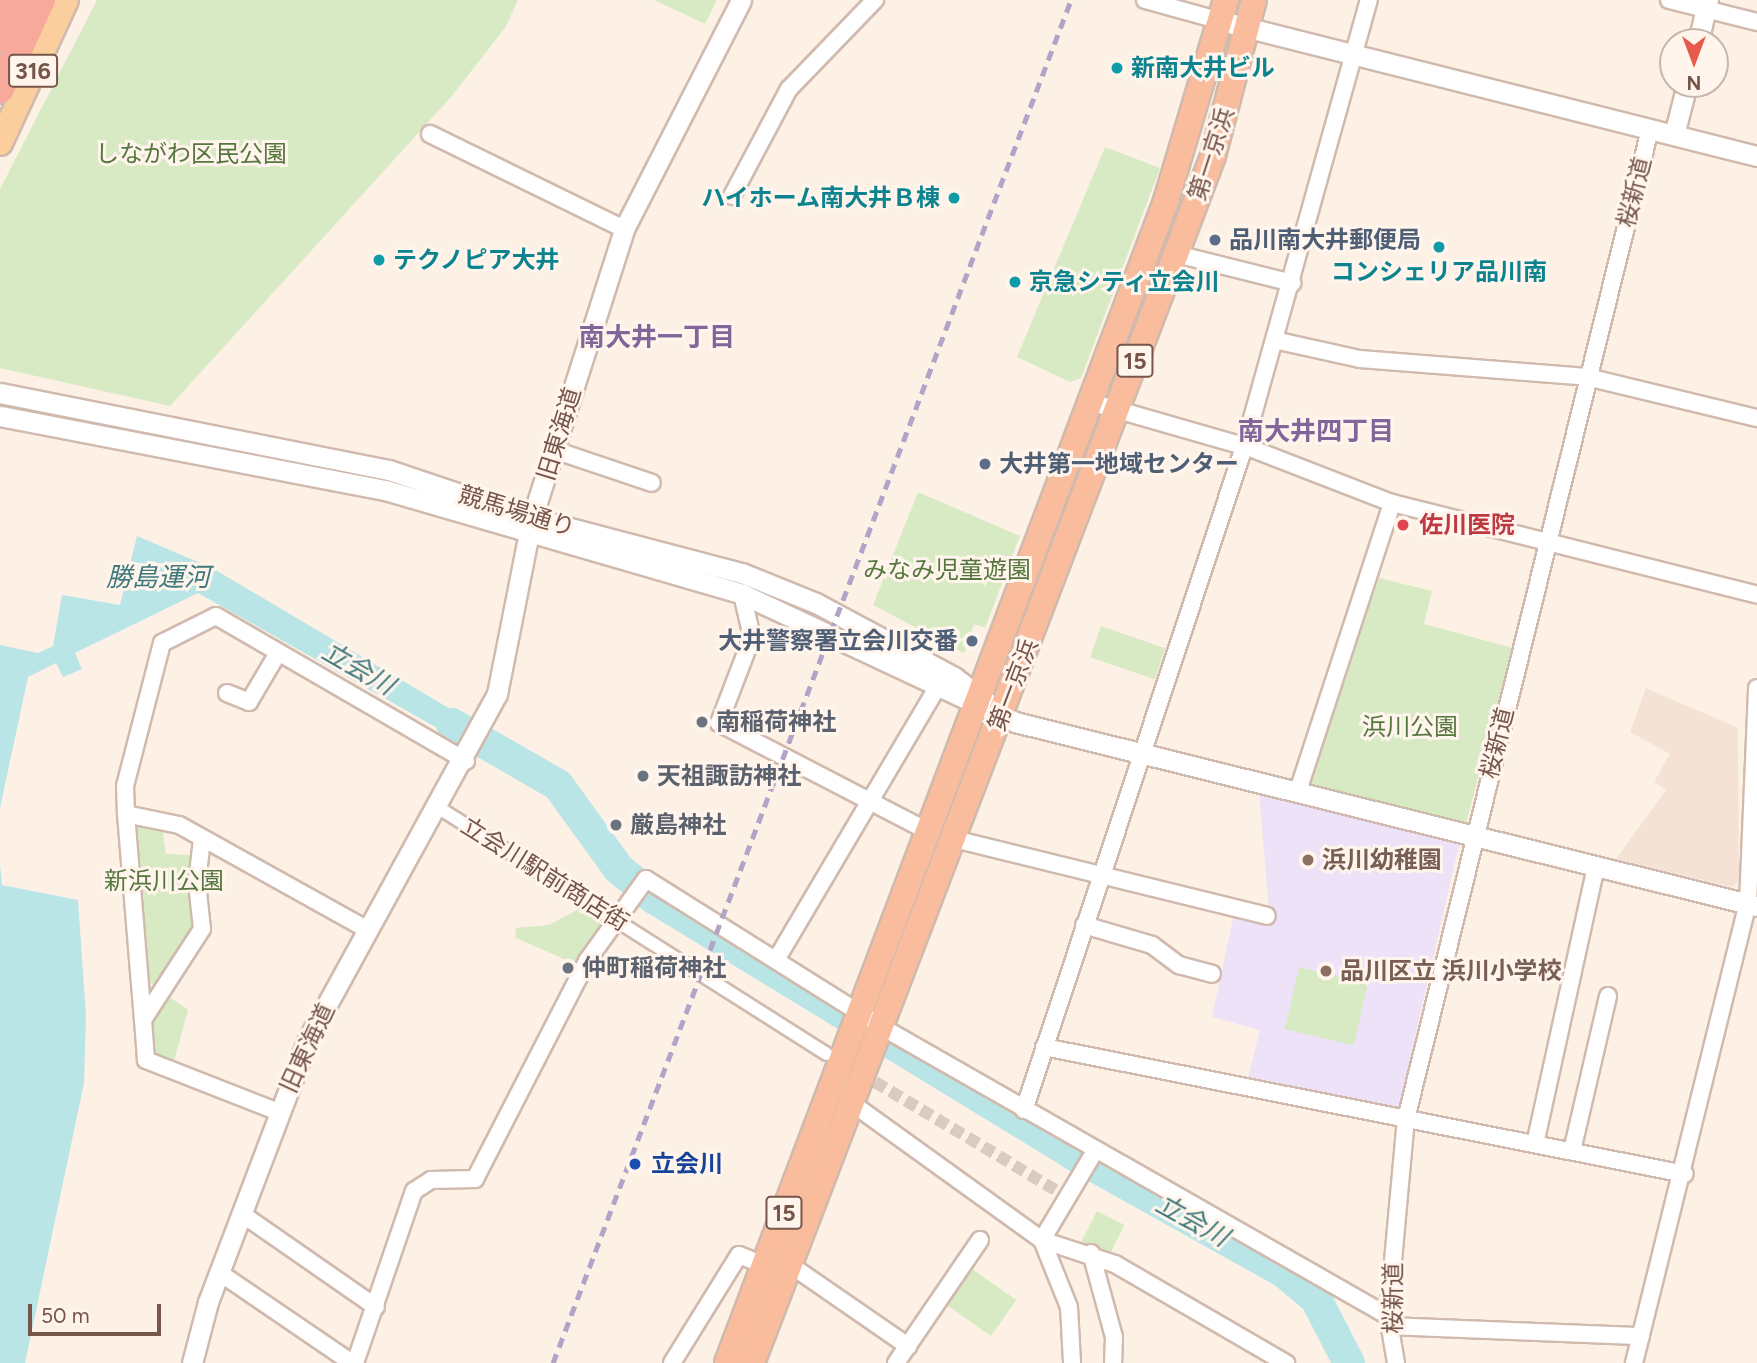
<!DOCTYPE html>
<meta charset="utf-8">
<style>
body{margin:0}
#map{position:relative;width:1757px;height:1363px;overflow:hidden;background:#fdf1e6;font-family:Figtree,"Noto Sans JP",sans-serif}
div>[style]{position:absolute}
.residential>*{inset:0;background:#f4e2d4}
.education>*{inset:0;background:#eee2f9}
.green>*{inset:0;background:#d8eac4;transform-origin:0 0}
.water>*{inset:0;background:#bae5e7}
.river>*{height:32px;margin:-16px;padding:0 16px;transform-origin:16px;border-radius:16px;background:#bae5e7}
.pedestrian-tunnel>*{height:12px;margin-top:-6px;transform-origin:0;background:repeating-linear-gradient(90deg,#dbcabf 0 12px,transparent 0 18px)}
.roads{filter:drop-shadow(2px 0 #d0baae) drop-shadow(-2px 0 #d0baae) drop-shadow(0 2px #d0baae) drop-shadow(0 -2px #d0baae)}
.pedestrian>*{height:12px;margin:-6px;padding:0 6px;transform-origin:6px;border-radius:6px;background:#fff}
.minor>*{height:16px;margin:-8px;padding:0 8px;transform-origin:8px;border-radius:8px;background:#fff}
.tertiary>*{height:19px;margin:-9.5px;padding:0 9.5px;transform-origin:9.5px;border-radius:9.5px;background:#fff}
.primary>*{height:24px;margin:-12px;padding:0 12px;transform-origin:12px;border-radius:12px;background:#fbce9e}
.trunk>*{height:24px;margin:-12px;padding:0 12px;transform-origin:12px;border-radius:12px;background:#f9bc9d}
.motorway>*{height:28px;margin:-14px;padding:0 14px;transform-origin:14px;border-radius:14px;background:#f7a99c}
.rail>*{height:5px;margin-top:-2.5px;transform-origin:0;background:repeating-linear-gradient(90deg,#b2a4c7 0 10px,transparent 0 17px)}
.dots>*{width:19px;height:19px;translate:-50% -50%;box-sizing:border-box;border:4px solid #fff5ec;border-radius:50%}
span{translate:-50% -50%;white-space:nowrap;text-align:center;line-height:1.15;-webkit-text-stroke:6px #fff5ec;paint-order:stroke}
.shield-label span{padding:2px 5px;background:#fff5ec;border:2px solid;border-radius:5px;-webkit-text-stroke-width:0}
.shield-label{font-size:23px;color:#76554a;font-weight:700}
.culture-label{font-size:24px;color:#0d838f;font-weight:700}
.left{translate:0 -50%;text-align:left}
.right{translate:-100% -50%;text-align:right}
.park-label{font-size:24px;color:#56763f}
.street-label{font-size:24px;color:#76554a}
.service-label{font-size:24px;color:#4e5e75;font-weight:700}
.health-label{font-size:24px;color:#be3a42;font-weight:700}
.worship-label{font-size:24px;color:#5b616d;font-weight:700}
.education-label{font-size:24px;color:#785e54;font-weight:700}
.transit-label{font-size:24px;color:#164399;font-weight:700}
.neighbourhood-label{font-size:26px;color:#82669a;font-weight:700}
.water-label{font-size:26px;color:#3d787c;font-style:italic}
.north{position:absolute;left:1659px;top:28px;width:70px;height:70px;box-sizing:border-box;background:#fff5ec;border:2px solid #c8b5ab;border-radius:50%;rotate:180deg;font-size:19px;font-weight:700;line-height:28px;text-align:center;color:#76554a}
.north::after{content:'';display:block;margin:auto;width:24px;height:32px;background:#e75b4a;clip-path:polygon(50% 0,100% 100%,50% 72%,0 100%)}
.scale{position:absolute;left:28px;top:1304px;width:133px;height:32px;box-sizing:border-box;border:4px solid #76554a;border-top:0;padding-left:9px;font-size:21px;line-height:24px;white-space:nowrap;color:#76554a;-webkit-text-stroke:5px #fff5ec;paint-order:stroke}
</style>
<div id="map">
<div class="residential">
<div style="clip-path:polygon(1646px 688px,1738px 728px,1739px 881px,1732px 887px,1616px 859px,1666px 790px,1654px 782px,1670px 754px,1630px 732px)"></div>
</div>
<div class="education">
<div style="clip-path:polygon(1259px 792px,1459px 845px,1398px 1111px,1247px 1082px,1260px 1030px,1212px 1017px,1233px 918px,1270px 924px)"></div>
</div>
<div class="green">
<div style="clip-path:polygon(97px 0,518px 0,505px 28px,451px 97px,170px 406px,0 368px,0 189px)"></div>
<div style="clip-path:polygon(654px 0,717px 0,705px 24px)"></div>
<div style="clip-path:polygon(1105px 147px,1160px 168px,1081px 378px,1070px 382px,1017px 357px)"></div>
<div style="clip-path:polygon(918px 492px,1020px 536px,985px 628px,974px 624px,964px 653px,873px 605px)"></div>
<div style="clip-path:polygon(1379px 578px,1432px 591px,1424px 624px,1513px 648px,1466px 823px,1305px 785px)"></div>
<div style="left:1101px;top:626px;width:68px;height:33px;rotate:19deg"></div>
<div style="clip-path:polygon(142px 823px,162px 827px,166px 854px,191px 855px,193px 927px,159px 987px,150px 983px,132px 830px)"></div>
<div style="clip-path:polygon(586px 905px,610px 919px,580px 966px,516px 938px,515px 928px,549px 925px)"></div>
<div style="left:1299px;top:967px;width:71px;height:64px;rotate:13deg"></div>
<div style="clip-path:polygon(167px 995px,188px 1010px,173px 1065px,151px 1054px,152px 1023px)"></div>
<div style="left:1097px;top:1211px;width:31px;height:35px;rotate:27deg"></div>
<div style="left:972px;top:1269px;width:54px;height:44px;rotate:35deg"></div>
</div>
<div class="water">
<div style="clip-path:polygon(137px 536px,212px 568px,496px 736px,485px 755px,198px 593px,75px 653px,82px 669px,63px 677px,56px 663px,28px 677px,0 808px,0 645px,38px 653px,53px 646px,62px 595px,120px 605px)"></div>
<div style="clip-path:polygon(0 864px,2px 885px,78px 900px,86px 1016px,84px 1083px,25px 1363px,0 1363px)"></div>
</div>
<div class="river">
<div style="left:452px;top:724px;width:122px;rotate:29.9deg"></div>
<div style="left:558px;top:785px;width:102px;rotate:54.1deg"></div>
<div style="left:618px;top:868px;width:47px;rotate:39.8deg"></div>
<div style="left:654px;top:898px;width:489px;rotate:31.4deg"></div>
<div style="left:1071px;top:1153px;width:244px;rotate:29.2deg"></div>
<div style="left:1284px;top:1272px;width:42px;rotate:40.2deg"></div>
<div style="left:1316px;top:1299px;width:72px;rotate:62.7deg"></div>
</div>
<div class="pedestrian-tunnel">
<div style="left:875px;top:1082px;width:224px;rotate:30.9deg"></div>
</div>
<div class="roads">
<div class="pedestrian">
<div style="left:439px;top:808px;width:459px;rotate:32.4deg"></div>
</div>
<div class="minor">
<div style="left:1145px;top:0;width:79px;rotate:15.4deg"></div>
<div style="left:1669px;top:0;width:91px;rotate:14deg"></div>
<div style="left:430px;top:134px;width:216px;rotate:26.1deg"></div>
<div style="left:732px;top:196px;width:121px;rotate:-62deg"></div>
<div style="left:789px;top:89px;width:124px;rotate:-46deg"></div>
<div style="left:1176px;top:254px;width:120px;rotate:14deg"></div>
<div style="left:1274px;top:340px;width:88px;rotate:12.5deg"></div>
<div style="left:1360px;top:359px;width:228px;rotate:4.5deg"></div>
<div style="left:1587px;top:377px;width:175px;rotate:13.6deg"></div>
<div style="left:1090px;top:402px;width:166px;rotate:16deg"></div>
<div style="left:1250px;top:448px;width:152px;rotate:21.2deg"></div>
<div style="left:1392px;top:503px;width:376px;rotate:14.1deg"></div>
<div style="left:554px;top:450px;width:103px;rotate:18.6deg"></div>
<div style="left:742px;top:594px;width:44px;rotate:76.9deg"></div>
<div style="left:752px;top:637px;width:92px;rotate:111deg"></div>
<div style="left:719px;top:723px;width:234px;rotate:27.4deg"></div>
<div style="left:227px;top:693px;width:24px;rotate:22deg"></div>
<div style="left:249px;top:702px;width:57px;rotate:-59.4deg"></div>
<div style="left:1298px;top:791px;width:303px;rotate:-71.9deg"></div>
<div style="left:126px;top:814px;width:207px;rotate:85.3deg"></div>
<div style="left:202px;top:839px;width:44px;rotate:96.5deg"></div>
<div style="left:197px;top:883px;width:46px;rotate:83.8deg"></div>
<div style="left:202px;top:929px;width:108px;rotate:123deg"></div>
<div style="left:143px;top:1020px;width:40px;rotate:85.7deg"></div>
<div style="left:146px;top:1060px;width:143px;rotate:21.4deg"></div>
<div style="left:954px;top:839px;width:322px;rotate:13.8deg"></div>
<div style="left:1084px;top:925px;width:71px;rotate:16.4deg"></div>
<div style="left:1152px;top:945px;width:34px;rotate:37deg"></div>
<div style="left:1179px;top:965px;width:34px;rotate:15deg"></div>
<div style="left:368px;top:930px;width:216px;rotate:-150.9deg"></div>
<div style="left:179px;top:825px;width:54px;rotate:-168.3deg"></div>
<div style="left:126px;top:814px;width:28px;rotate:-92deg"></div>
<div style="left:125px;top:786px;width:148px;rotate:-75.5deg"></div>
<div style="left:162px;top:643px;width:60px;rotate:-26.6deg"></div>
<div style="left:216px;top:616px;width:289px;rotate:30.1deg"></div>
<div style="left:776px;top:960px;width:315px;rotate:-59.4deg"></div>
<div style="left:1044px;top:1047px;width:653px;rotate:11.21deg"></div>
<div style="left:850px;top:1102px;width:236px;rotate:35.7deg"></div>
<div style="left:1042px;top:1240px;width:72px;rotate:68.1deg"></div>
<div style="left:1069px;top:1307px;width:56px;rotate:86.9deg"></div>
<div style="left:1024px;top:1110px;width:699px;rotate:-71.64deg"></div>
<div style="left:1244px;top:447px;width:464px;rotate:-74.4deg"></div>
<div style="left:1535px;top:1144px;width:285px;rotate:-77.6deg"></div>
<div style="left:1095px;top:1151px;width:104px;rotate:120.8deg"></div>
<div style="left:1042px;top:1240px;width:77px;rotate:18.2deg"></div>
<div style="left:1115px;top:1264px;width:198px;rotate:30.1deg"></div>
<div style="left:1572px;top:1151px;width:159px;rotate:-76.9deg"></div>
<div style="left:242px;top:1214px;width:163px;rotate:34.8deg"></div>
<div style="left:1091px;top:1253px;width:87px;rotate:74.7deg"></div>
<div style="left:1114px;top:1337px;width:26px;rotate:92deg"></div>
<div style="left:789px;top:1264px;width:145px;rotate:34.6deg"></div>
<div style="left:220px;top:1273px;width:160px;rotate:34.3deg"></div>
<div style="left:1390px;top:1326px;width:251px;rotate:2.3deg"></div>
<div style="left:355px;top:1363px;width:182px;rotate:-71.1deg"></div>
<div style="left:414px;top:1191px;width:20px;rotate:-33deg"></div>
<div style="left:431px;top:1180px;width:44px;rotate:-1.3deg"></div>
<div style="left:475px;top:1179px;width:245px;rotate:-62.8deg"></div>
<div style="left:587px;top:961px;width:101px;rotate:-54.3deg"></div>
<div style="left:646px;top:879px;width:276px;rotate:32.1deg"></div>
<div style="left:880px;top:1026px;width:585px;rotate:29.72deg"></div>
<div style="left:672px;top:1363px;width:127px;rotate:-58.2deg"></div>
<div style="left:739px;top:1255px;width:27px;rotate:22deg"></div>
<div style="left:896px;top:1363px;width:149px;rotate:-55.7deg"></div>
<div style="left:1396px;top:1363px;width:48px;rotate:-99.7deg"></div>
<div style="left:1388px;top:1316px;width:198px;rotate:-84.8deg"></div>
<div style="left:1406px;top:1119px;width:1020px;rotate:-76.15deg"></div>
<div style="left:1634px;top:1363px;width:473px;rotate:-76.1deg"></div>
<div style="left:1748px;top:904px;width:216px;rotate:-87.6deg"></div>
</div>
<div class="tertiary">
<div style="left:1221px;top:21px;width:553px;rotate:14.14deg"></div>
<div style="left:1698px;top:42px;width:43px;rotate:-76.6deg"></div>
<div style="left:1674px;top:135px;width:53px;rotate:-75.7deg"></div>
<div style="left:0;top:393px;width:397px;rotate:11.2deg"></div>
<div style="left:389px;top:470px;width:151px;rotate:18.6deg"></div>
<div style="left:532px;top:518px;width:217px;rotate:14.7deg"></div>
<div style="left:742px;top:573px;width:80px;rotate:22.1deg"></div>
<div style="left:816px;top:603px;width:157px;rotate:28.2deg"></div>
<div style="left:954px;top:677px;width:43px;rotate:37.4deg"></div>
<div style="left:0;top:416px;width:392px;rotate:10.9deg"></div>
<div style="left:385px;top:490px;width:372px;rotate:16.2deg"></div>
<div style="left:742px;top:594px;width:302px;rotate:25.1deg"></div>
<div style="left:1015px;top:722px;width:764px;rotate:13.93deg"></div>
<div style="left:192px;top:1363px;width:63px;rotate:-75.3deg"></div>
<div style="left:208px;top:1302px;width:281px;rotate:-69.2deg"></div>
<div style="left:308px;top:1039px;width:393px;rotate:-61.3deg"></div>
<div style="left:497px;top:694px;width:179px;rotate:-78.8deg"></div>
<div style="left:532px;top:518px;width:303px;rotate:-72.3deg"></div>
<div style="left:624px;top:229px;width:257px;rotate:-62.9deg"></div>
</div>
<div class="primary">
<div style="left:0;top:143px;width:157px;rotate:-65.2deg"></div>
</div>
<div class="trunk">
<div style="left:727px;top:1363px;width:1242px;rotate:-69.3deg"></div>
<div style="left:1166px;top:201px;width:210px;rotate:-73.4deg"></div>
<div style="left:752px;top:1363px;width:1187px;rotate:-69.08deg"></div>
<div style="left:1176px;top:254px;width:105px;rotate:-69.3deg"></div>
<div style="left:1213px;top:156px;width:161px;rotate:-75.3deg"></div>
</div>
<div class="motorway">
<div style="left:0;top:38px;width:41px;rotate:-67.2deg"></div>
<div style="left:0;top:89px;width:98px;rotate:-65.3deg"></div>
</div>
</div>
<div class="rail">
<div style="left:553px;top:1363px;width:1458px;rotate:-69.19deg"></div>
</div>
<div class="dots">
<div style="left:1117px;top:68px;background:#0f9aa8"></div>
<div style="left:954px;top:198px;background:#0f9aa8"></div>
<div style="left:1215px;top:240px;background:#5c6f8a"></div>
<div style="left:1439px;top:247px;background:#0f9aa8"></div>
<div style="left:379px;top:260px;background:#0f9aa8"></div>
<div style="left:1015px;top:282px;background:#0f9aa8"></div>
<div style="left:985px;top:464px;background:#5c6f8a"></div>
<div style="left:1403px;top:525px;background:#e0444e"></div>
<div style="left:972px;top:641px;background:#5c6f8a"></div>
<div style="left:702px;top:722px;background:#6b7280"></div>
<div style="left:643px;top:776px;background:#6b7280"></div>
<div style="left:616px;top:825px;background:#6b7280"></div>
<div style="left:1308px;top:860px;background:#8d6e63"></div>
<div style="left:568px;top:968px;background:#6b7280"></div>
<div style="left:1326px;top:971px;background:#8d6e63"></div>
<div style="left:635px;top:1164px;background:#1a4fb4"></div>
</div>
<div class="shield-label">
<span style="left:33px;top:71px">316</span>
<span style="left:1135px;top:361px">15</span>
<span style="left:784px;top:1213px">15</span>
</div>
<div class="culture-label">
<span class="left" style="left:1131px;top:68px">新南大井ビル</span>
<span class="right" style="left:940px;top:198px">ハイホーム南大井Ｂ棟</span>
<span class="left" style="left:393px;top:260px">テクノピア大井</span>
<span style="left:1439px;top:272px">コンシェリア品川南</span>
<span class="left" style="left:1029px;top:282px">京急シティ立会川</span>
</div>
<div class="park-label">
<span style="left:191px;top:154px">しながわ区民公園</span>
<span style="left:947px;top:570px">みなみ児童遊園</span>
<span style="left:1410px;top:727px">浜川公園</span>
<span style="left:164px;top:881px">新浜川公園</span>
</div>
<div class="street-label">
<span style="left:1211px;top:154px;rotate:-72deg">第一京浜</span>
<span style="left:1634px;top:192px;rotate:-76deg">桜新道</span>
<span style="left:559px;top:434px;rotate:-73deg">旧東海道</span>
<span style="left:517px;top:511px;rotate:17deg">競馬場通り</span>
<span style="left:1013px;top:685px;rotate:-69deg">第一京浜</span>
<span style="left:1497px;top:743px;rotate:-76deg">桜新道</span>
<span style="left:545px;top:874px;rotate:32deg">立会川駅前商店街</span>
<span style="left:307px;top:1048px;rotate:-65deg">旧東海道</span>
<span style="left:1393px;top:1298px;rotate:-90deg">桜新道</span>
</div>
<div class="service-label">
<span class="left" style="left:1229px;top:240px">品川南大井郵便局</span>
<span class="left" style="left:999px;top:464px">大井第一地域センター</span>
<span class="right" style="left:958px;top:641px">大井警察署立会川交番</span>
</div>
<div class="health-label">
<span class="left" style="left:1419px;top:525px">佐川医院</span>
</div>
<div class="worship-label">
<span class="left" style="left:716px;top:722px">南稲荷神社</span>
<span class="left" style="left:657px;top:776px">天祖諏訪神社</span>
<span class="left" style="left:630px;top:825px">厳島神社</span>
<span class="left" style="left:582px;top:968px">仲町稲荷神社</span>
</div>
<div class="education-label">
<span class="left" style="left:1322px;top:860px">浜川幼稚園</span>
<span class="left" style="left:1340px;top:971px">品川区立 浜川小学校</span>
</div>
<div class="transit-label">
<span class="left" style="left:651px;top:1164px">立会川</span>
</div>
<div class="neighbourhood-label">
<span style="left:657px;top:338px">南大井一丁目</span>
<span style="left:1316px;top:432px">南大井四丁目</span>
</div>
<div class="water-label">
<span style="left:158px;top:578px">勝島運河</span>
<span style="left:358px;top:669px;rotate:30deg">立会川</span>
<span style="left:1192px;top:1221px;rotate:29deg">立会川</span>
</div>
<div class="north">N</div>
<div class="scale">50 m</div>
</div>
